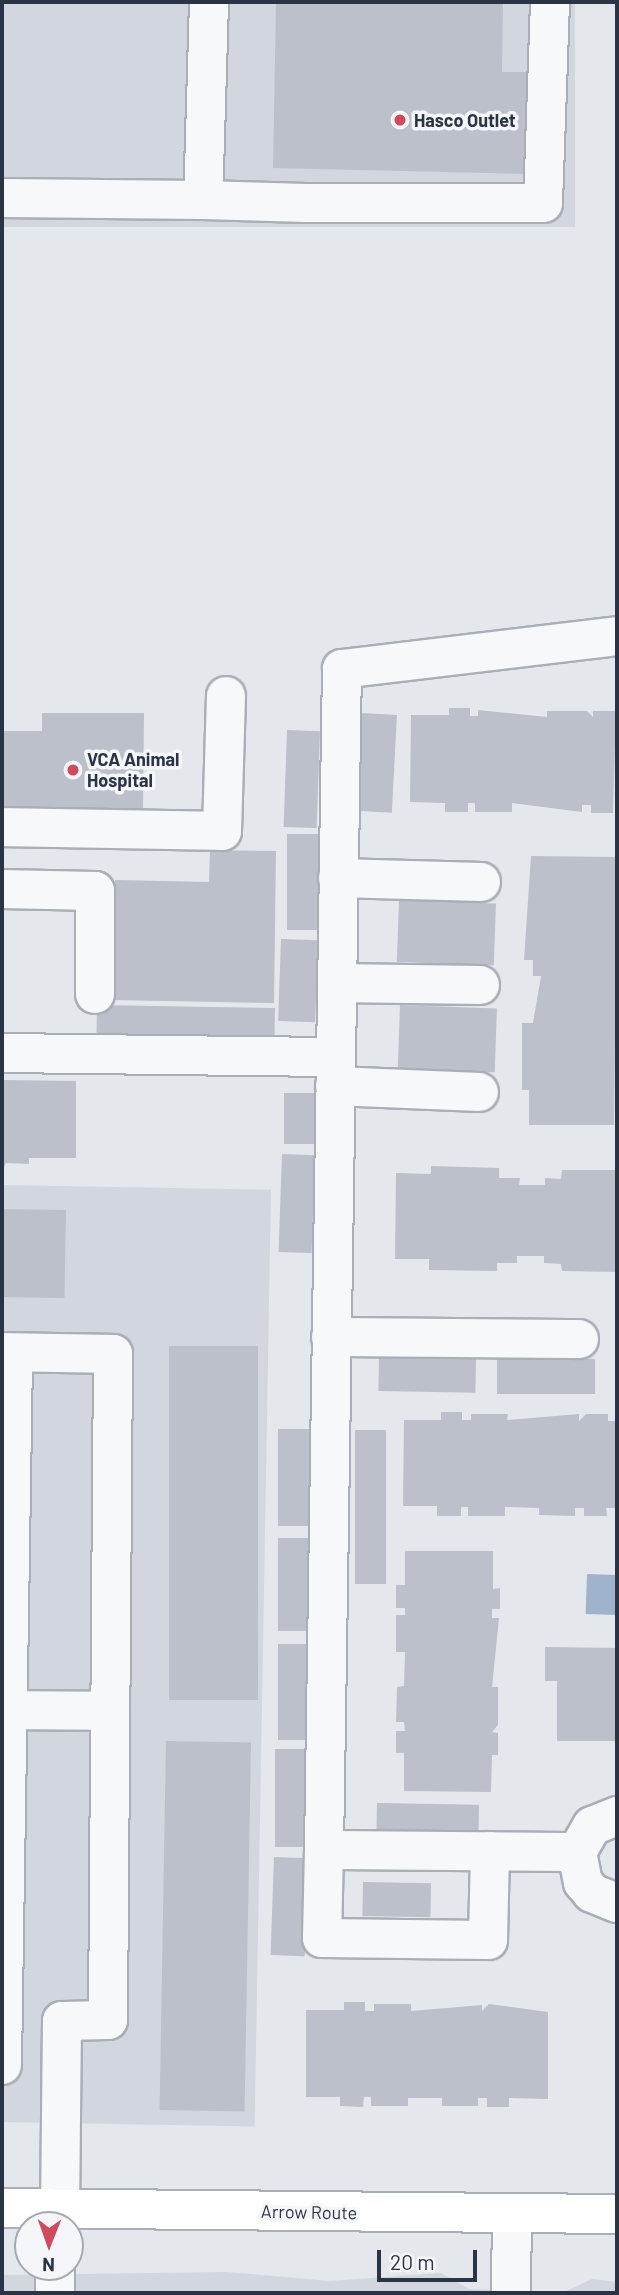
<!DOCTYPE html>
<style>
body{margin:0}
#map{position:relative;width:619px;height:2295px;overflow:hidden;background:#e4e7ec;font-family:Barlow,sans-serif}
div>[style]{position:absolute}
.built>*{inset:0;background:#d2d6de;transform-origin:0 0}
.water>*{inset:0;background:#9fb4cc;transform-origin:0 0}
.building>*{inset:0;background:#bbc0ca;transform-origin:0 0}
.roads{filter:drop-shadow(2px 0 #a9aeb7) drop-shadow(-2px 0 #a9aeb7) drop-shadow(0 2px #a9aeb7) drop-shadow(0 -2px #a9aeb7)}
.minor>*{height:38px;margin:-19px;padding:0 19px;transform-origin:19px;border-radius:19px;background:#f7f8fa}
.major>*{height:38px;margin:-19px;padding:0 19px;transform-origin:19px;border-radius:19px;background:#fff}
.dots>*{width:19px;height:19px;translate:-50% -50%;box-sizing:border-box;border:4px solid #f4f6f9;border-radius:50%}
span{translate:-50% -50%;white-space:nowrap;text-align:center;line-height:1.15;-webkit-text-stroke:7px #f4f6f9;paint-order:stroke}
.poi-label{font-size:18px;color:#2b3445;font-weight:700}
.left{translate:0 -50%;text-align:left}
.street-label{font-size:18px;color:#2b3445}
.frame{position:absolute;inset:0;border:4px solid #2b3445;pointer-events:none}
.north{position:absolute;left:14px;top:2211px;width:70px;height:70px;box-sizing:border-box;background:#f4f6f9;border:2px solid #a4a8b1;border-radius:50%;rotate:181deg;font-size:19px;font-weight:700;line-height:28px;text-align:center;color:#2b3445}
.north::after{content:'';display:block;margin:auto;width:24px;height:32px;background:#d1495b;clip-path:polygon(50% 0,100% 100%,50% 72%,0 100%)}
.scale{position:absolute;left:377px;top:2250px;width:100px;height:32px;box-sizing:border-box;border:4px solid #2b3445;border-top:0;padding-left:9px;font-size:21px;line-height:24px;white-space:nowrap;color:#2b3445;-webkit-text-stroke:5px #f4f6f9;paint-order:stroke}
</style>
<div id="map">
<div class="built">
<div style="left:2px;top:2px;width:573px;height:225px"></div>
<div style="left:2px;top:1185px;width:269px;height:937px;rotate:1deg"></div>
<div style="clip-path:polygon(227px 2272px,330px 2281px,441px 2273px,469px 2289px,564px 2292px,592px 2279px,617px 2282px,617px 2293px,2px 2293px,2px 2275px)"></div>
</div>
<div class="water">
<div style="left:587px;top:1574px;width:30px;height:40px;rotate:2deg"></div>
</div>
<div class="building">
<div style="clip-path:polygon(276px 2px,503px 2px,502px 72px,528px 72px,526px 174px,273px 168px)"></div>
<div style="clip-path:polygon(449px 708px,470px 708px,470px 716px,478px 716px,478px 710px,547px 717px,547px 711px,587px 711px,593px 717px,593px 711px,616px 711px,613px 813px,591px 813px,591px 805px,582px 805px,582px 812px,512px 803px,512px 812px,475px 812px,475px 803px,468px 803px,468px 812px,445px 812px,445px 803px,410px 802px,411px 715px,449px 715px)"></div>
<div style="clip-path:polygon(42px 713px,144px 713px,143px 809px,2px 809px,2px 731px,42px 731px)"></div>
<div style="left:361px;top:713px;width:36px;height:98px;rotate:3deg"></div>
<div style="left:287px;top:730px;width:33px;height:97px;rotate:2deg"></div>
<div style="left:287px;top:834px;width:32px;height:96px"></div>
<div style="clip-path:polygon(210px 850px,276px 851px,274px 1003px,113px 1000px,115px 880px,209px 882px)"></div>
<div style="clip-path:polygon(531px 856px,617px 857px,614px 1125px,529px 1125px,529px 1090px,522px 1090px,522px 1023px,533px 1023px,541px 976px,533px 976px,533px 960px,524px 960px)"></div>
<div style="left:399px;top:900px;width:97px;height:62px;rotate:2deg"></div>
<div style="left:281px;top:939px;width:37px;height:82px;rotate:2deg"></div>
<div style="left:97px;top:1005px;width:178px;height:31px;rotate:1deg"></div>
<div style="left:400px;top:1005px;width:97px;height:64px;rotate:2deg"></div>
<div style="clip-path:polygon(2px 1080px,76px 1081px,76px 1158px,29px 1158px,29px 1164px,6px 1163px,2px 1171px)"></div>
<div style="left:284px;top:1093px;width:32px;height:51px"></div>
<div style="left:282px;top:1154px;width:33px;height:98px;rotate:2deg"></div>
<div style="clip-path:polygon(431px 1166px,499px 1168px,499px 1178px,520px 1178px,519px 1185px,545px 1185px,545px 1178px,561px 1179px,562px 1170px,617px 1170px,617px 1272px,562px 1271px,561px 1264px,544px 1263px,544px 1256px,517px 1256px,517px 1263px,497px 1263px,497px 1271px,429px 1270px,429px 1259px,395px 1259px,396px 1173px,431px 1174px)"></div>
<div style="left:2px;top:1209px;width:64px;height:88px;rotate:1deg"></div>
<div style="left:169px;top:1346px;width:89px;height:354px"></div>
<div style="left:379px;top:1357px;width:97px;height:34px;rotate:1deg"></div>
<div style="left:497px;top:1359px;width:98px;height:35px"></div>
<div style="clip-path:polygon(441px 1412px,462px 1412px,462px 1420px,471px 1420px,471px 1414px,508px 1414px,507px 1420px,579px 1414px,579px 1421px,586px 1414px,608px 1414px,608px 1421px,617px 1421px,617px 1508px,606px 1508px,607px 1516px,584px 1516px,584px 1508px,575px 1508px,575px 1516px,539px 1515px,539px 1508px,505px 1507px,505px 1516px,468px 1516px,468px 1507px,461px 1507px,461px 1516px,437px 1516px,437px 1506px,403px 1506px,404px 1420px,441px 1420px)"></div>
<div style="left:278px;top:1429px;width:33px;height:97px"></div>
<div style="left:355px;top:1430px;width:31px;height:154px"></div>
<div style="left:278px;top:1538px;width:33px;height:93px"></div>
<div style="clip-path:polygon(405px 1551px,493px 1551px,493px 1589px,500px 1588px,500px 1609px,492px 1609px,492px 1618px,499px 1618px,492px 1687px,498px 1687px,498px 1725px,492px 1732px,498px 1733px,498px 1755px,492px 1755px,491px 1792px,404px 1791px,404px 1753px,396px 1753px,396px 1731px,405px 1731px,404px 1722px,396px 1722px,397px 1687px,404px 1686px,405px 1652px,396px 1652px,396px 1615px,405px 1615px,405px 1608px,396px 1608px,396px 1585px,405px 1585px)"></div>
<div style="left:278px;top:1644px;width:33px;height:96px"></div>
<div style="clip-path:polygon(545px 1647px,617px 1648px,617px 1741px,557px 1741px,557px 1681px,545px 1681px)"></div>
<div style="left:166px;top:1741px;width:85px;height:369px;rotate:1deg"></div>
<div style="left:275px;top:1749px;width:34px;height:98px"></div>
<div style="left:377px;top:1803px;width:102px;height:34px;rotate:1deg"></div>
<div style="left:274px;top:1857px;width:34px;height:98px;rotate:2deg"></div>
<div style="left:363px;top:1882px;width:68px;height:34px;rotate:1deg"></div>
<div style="clip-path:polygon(344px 2002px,365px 2002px,365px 2011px,374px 2011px,374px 2004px,411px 2004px,411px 2011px,482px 2005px,482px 2011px,489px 2004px,548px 2012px,548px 2099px,509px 2098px,509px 2107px,487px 2107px,487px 2098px,478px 2098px,478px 2106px,442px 2106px,442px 2098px,408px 2098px,408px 2106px,371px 2106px,371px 2097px,364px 2097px,363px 2107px,340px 2106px,340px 2097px,306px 2097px,306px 2010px,344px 2010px)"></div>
</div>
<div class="roads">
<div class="minor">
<div style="left:209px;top:2px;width:198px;rotate:91.7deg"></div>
<div style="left:203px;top:200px;width:103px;rotate:1.7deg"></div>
<div style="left:306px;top:203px;width:237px"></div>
<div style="left:543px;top:203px;width:201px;rotate:-88deg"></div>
<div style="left:2px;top:198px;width:201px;rotate:0.6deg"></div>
<div style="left:2px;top:827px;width:220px;rotate:1deg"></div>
<div style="left:222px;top:831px;width:135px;rotate:-88.3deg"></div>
<div style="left:338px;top:878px;width:143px;rotate:1.6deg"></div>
<div style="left:2px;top:889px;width:93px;rotate:1.2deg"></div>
<div style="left:95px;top:891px;width:103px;rotate:90deg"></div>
<div style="left:337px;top:983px;width:143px;rotate:0.8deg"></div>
<div style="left:2px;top:1053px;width:334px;rotate:0.7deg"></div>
<div style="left:335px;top:1086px;width:144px;rotate:2.4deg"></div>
<div style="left:331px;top:1337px;width:248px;rotate:0.5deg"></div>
<div style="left:2px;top:1352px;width:111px;rotate:1deg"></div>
<div style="left:113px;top:1354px;width:666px;rotate:90.43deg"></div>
<div style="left:108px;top:2020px;width:46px;rotate:178.8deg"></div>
<div style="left:62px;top:2021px;width:188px;rotate:90.6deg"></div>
<div style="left:2px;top:1710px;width:108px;rotate:0.5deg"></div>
<div style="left:617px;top:1816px;width:27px;rotate:158deg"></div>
<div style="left:592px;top:1826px;width:30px;rotate:120deg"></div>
<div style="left:577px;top:1852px;width:31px;rotate:79deg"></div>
<div style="left:583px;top:1882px;width:14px;rotate:51deg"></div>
<div style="left:592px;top:1893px;width:27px;rotate:22deg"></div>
<div style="left:324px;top:1850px;width:88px;rotate:91.3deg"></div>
<div style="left:322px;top:1938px;width:166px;rotate:0.7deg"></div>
<div style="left:488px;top:1940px;width:89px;rotate:-88.7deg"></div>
<div style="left:577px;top:1852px;width:253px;rotate:-179.5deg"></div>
<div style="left:324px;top:1850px;width:1181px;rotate:-89.13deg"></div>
<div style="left:342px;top:669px;width:277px;rotate:-6.8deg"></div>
<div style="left:2px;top:2065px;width:712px;rotate:-89.11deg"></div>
<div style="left:55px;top:2267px;width:26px;rotate:90deg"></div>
<div style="left:511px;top:2293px;width:78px;rotate:-89.3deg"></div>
</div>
<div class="major">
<div style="left:2px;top:2208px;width:615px;rotate:0.56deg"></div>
</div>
</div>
<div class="dots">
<div style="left:400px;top:120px;background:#d1495b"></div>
<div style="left:73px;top:770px;background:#d1495b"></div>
</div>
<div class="poi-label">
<span class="left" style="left:414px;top:120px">Hasco Outlet</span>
<span class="left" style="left:87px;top:770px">VCA Animal<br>Hospital</span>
</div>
<div class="street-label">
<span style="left:309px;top:2212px;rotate:1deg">Arrow Route</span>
</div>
<div class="frame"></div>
<div class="north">N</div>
<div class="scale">20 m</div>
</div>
